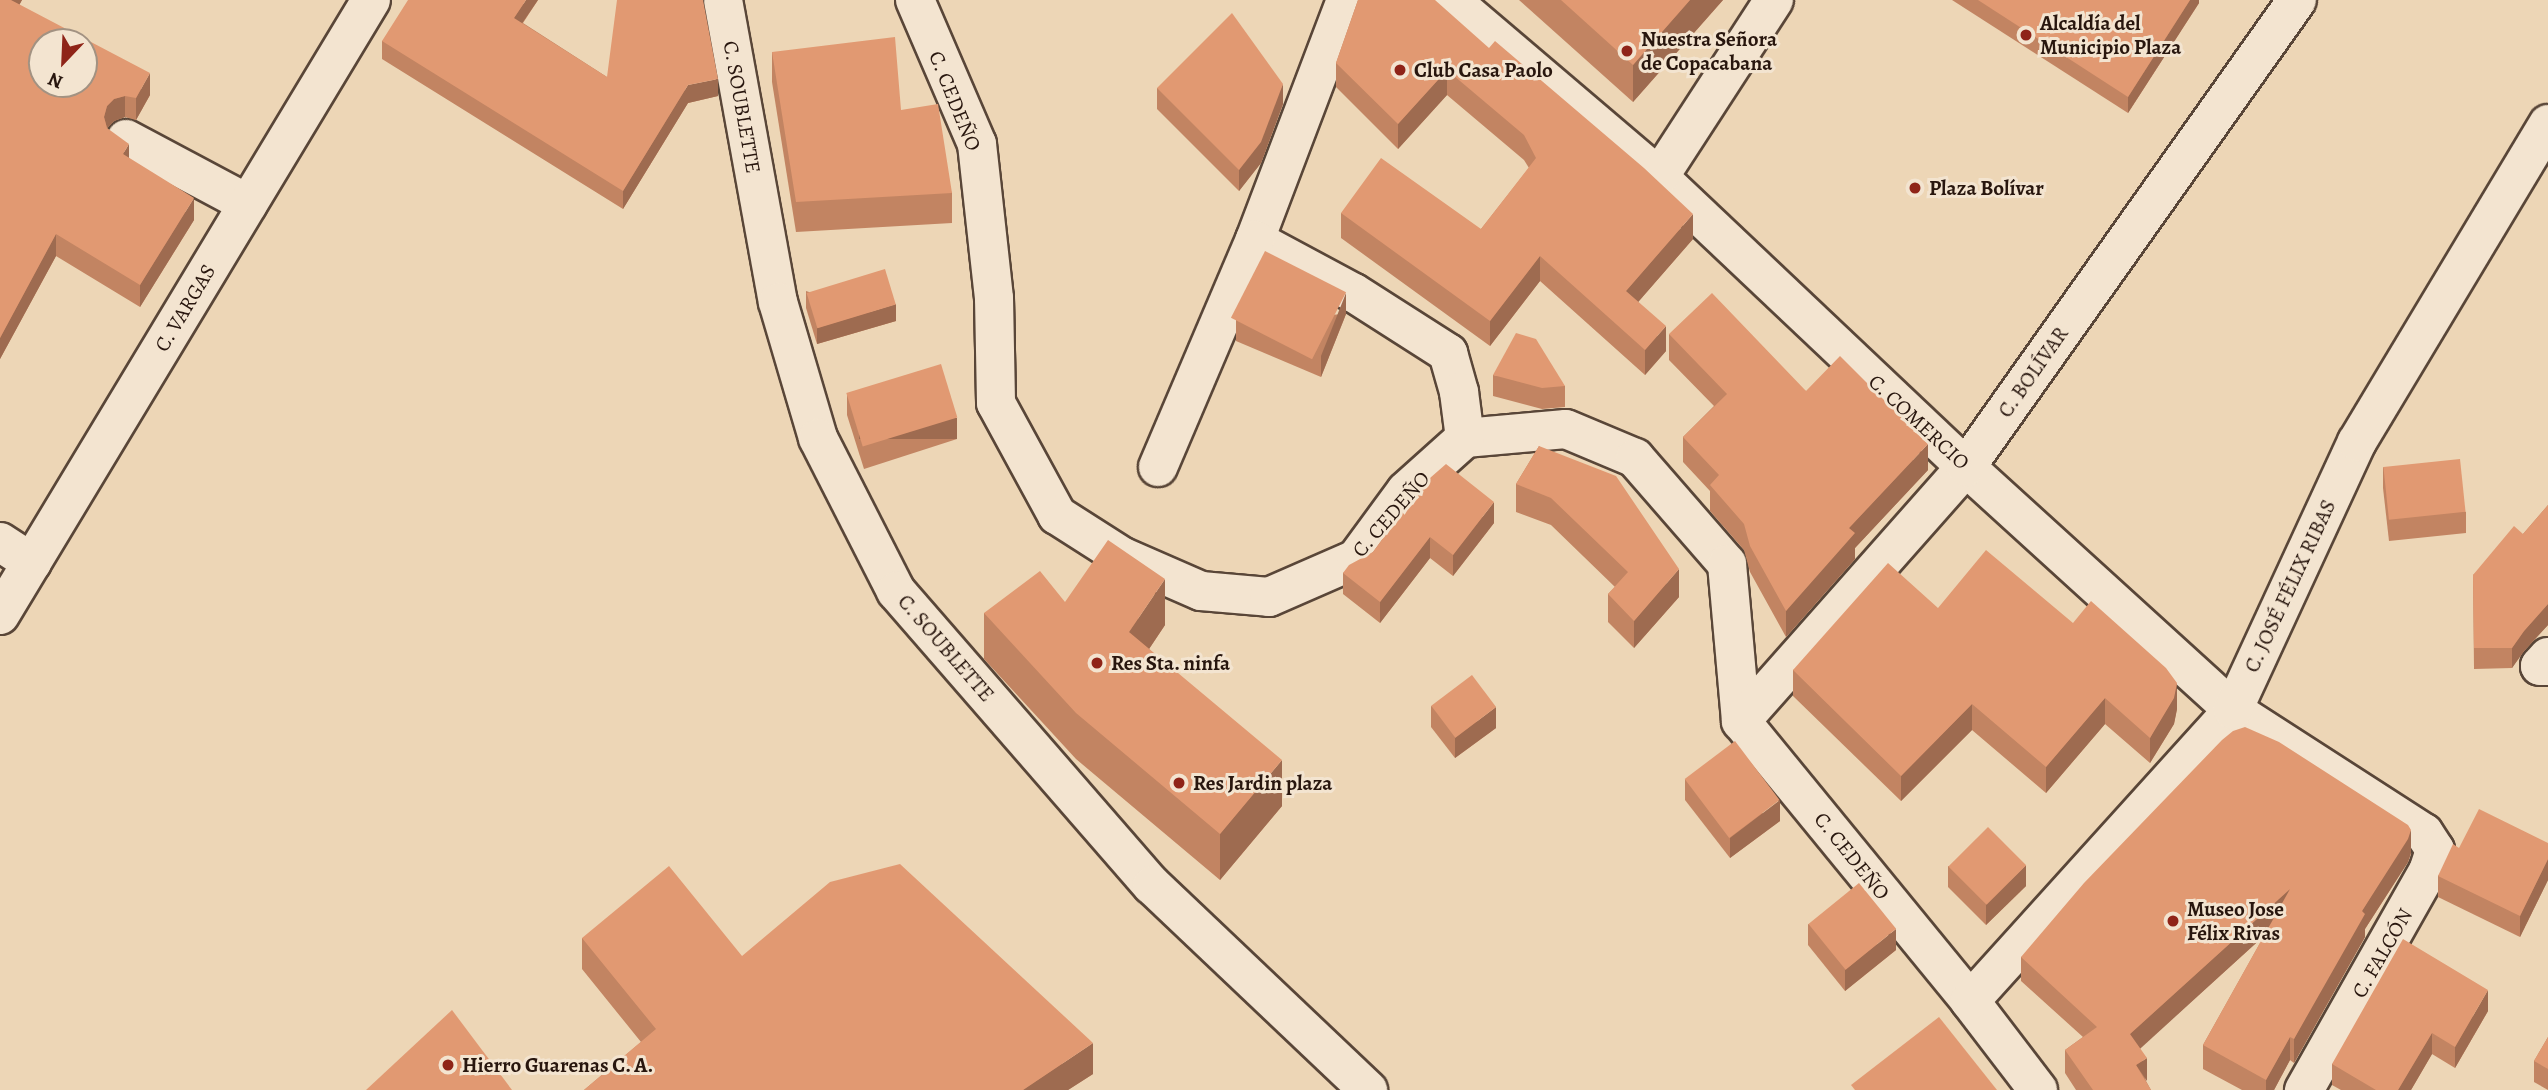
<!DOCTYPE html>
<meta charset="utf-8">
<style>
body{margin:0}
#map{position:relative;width:2548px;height:1090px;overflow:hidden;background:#edd6b6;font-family:Alegreya,serif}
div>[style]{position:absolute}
.roads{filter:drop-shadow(2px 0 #594638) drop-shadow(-2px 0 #594638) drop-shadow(0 2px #594638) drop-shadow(0 -2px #594638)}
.minor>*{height:38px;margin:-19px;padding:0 19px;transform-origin:19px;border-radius:19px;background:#f3e4d0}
.wall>*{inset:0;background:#c28462}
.shaded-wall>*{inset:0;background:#9e6b50;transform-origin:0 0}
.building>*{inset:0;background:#e19972;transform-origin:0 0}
.dots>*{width:19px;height:19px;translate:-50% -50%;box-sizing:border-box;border:4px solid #f3e4d0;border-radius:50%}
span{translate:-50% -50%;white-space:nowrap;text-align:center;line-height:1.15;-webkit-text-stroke:6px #f3e4d0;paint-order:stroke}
.poi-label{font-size:21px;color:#28160e;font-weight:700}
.left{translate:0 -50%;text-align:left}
.street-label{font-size:21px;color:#28160e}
.north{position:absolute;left:28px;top:28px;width:70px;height:70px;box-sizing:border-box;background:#f3e4d0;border:2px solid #a29282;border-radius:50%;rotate:203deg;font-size:19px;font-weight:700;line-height:28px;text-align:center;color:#28160e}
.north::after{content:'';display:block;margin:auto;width:24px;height:32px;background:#8f2418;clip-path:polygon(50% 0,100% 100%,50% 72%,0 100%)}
</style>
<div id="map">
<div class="roads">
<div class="minor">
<div style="left:723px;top:0;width:307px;rotate:79.7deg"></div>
<div style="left:778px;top:302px;width:142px;rotate:73.6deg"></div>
<div style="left:818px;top:438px;width:172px;rotate:63deg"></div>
<div style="left:896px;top:591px;width:390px;rotate:49deg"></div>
<div style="left:1152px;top:885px;width:298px;rotate:43.5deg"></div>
<div style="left:915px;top:0;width:157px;rotate:66.7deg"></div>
<div style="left:977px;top:144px;width:155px;rotate:83.7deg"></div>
<div style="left:994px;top:298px;width:105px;rotate:88.9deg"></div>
<div style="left:996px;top:403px;width:128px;rotate:61.4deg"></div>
<div style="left:1057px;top:515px;width:78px;rotate:32.5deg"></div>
<div style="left:1123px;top:557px;width:85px;rotate:23.6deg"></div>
<div style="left:1201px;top:591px;width:68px;rotate:5deg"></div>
<div style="left:1269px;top:597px;width:95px;rotate:-23.6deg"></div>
<div style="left:1356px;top:559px;width:84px;rotate:-53.7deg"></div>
<div style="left:1406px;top:491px;width:79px;rotate:-41.9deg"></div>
<div style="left:1465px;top:438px;width:101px;rotate:-5.1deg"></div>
<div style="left:1566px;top:429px;width:75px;rotate:22.8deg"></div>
<div style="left:1635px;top:458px;width:140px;rotate:49deg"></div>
<div style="left:1727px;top:564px;width:158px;rotate:84.9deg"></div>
<div style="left:1741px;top:721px;width:362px;rotate:50.7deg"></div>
<div style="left:1970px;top:1001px;width:112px;rotate:52.6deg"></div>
<div style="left:1346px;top:0;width:257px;rotate:110.8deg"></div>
<div style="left:1255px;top:240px;width:112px;rotate:28.2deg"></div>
<div style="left:1354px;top:293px;width:112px;rotate:32.6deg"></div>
<div style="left:1448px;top:353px;width:41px;rotate:74.2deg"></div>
<div style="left:1459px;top:392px;width:46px;rotate:82.6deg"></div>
<div style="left:1451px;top:0;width:273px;rotate:40.4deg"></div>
<div style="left:1659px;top:177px;width:422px;rotate:43.4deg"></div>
<div style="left:1966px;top:467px;width:361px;rotate:42.3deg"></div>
<div style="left:2233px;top:710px;width:227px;rotate:32.8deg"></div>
<div style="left:2424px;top:833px;width:20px;rotate:57deg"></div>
<div style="left:2435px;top:850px;width:22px;rotate:108deg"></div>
<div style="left:2428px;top:871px;width:252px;rotate:119.5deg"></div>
<div style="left:126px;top:139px;width:138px;rotate:28deg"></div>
<div style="left:1659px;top:177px;width:211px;rotate:-57deg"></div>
<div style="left:1158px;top:467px;width:247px;rotate:-66.9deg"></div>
<div style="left:0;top:542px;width:38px;rotate:33deg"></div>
<div style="left:0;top:615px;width:718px;rotate:-58.9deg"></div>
<div style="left:2548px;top:657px;width:12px;rotate:132deg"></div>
<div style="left:2540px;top:666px;width:8px"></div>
<div style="left:1741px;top:721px;width:339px;rotate:-48.5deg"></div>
<div style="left:1966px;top:467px;width:572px;rotate:-54.67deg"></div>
<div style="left:1970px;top:1001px;width:392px;rotate:-47.9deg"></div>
<div style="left:2233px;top:710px;width:295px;rotate:-65.2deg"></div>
<div style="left:2357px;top:442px;width:371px;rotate:-59deg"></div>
</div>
</div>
<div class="wall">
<div style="clip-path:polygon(0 0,22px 0,19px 5px,150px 95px,136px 120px,125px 117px,114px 121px,107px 128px,129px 158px,194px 220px,140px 307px,56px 256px,0 359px)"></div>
<div style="clip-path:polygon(538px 0,523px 23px,607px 77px,718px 96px,688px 103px,623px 209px,382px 59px,382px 41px)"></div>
<div style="clip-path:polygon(1358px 0,1693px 239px,1638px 302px,1666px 351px,1645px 375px,1540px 281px,1490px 346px,1341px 238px,1341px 213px,1481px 229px,1529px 168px,1524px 160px,1447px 95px,1398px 149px,1336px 87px,1336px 63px)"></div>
<div style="clip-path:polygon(1519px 0,1723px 0,1633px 102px)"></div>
<div style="clip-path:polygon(1952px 0,2199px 0,2199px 3px,2128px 113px)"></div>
<div style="clip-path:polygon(772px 52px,901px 110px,952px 193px,952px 223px,796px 232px,772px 82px)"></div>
<div style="clip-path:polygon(1157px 88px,1283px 104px,1261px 163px,1239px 191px,1157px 109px)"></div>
<div style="clip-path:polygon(806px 291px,896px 321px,817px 344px,806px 308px)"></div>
<div style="clip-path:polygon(1346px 314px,1321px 377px,1236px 341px,1236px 320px)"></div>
<div style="clip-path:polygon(1669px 334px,1806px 391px,1928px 470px,1855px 548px,1855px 559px,1786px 637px,1750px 572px,1744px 550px,1710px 511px,1710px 491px,1683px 462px,1683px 437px,1714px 406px,1669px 360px)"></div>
<div style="clip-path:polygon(1493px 375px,1565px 386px,1565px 407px,1542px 409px,1493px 396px)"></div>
<div style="clip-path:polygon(847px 394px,957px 439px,864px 469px,847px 415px)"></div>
<div style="clip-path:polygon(1539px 446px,1679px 597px,1634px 648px,1608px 622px,1608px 594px,1615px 587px,1551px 525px,1516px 512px,1516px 484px)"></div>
<div style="clip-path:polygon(2383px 467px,2466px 512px,2466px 533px,2389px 541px,2383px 488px)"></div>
<div style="clip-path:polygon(1422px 485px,1494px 523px,1453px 576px,1430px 558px,1380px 623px,1343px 594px,1343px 573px,1373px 552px)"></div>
<div style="clip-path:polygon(2548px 505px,2548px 625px,2524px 651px,2512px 668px,2474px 669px,2473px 575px,2523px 534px)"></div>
<div style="clip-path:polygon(1065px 602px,1165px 625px,1149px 649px,1282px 806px,1220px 880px,1076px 759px,984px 659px,984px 613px)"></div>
<div style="clip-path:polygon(1938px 608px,2177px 709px,2174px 724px,2150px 763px,2105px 724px,2046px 793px,1972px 730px,1901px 801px,1793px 696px,1793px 670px)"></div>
<div style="clip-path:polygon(1431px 706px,1496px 728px,1455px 758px,1431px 727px)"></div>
<div style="clip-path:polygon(1685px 779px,1780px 821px,1730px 858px,1685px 800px)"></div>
<div style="clip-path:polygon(2548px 843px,2548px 880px,2520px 937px,2438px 897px,2438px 876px,2459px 848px)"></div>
<div style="clip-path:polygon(2411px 853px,2408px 862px,2365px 929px,2365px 937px,2294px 1063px,2290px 1060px,2274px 1090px,2242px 1090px,2203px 1069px,2203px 1045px,2264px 936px,2140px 1048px,2146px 1081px,2151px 1090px,2076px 1090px,2065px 1073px,2065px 1050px,2083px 1037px,2021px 981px,2021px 957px)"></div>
<div style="clip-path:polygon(1948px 866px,2026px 886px,1986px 925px,1948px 887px)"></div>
<div style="clip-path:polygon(1808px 924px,1896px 950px,1845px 991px,1808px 945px)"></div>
<div style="clip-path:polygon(582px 938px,742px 956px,1093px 1074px,1068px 1090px,584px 1090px,641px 1042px,582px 969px)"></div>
<div style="clip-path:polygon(2488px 1011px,2455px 1068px,2432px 1054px,2411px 1090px,2341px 1090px,2332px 1085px,2332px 1064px)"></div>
<div style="clip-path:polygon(2548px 1037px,2548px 1090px,2534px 1082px,2534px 1061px)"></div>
</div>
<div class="shaded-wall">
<div style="clip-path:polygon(11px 0,22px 0,10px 22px)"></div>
<div style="clip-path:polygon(526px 0,538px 0,514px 35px,514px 18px)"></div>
<div style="clip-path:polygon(1690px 0,1723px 0,1633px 102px,1633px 65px)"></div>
<div style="clip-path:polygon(2190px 0,2199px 0,2199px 3px,2128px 113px,2128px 97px)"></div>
<div style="clip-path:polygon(1447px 70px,1447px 95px,1398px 149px,1398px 124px)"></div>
<div style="clip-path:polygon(150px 73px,150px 95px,136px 120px,136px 98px)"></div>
<div style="clip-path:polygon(718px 79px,718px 96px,688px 103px,623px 209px,623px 191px,688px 85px)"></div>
<div style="clip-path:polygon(1283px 84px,1283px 104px,1261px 163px,1239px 191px,1239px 170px)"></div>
<div style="clip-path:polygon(125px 96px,125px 117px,114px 121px,107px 128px,104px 117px,107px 106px,114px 99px)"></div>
<div style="clip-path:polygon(129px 144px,129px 165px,123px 154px)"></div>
<div style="clip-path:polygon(194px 198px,194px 220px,140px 307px,140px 285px)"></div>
<div style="clip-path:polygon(1693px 214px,1693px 239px,1626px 316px,1626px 291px)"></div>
<div style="clip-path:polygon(56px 234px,56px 256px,0 359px,0 338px)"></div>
<div style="clip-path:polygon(1540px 256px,1540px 281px,1490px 346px,1490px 321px)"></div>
<div style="clip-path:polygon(1346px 293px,1346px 314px,1321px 377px,1321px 356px)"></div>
<div style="clip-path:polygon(896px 304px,896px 321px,817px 344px,817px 328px)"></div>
<div style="clip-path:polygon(1666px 326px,1666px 351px,1645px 375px,1645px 350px)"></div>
<div style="left:957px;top:418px;width:21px;height:98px;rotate:90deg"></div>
<div style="clip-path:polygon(1928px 444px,1928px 470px,1855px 548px,1855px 559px,1786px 637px,1786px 611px,1849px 528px)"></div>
<div style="clip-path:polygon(1494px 502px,1494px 523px,1453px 576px,1453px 555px)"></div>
<div style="clip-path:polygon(1430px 537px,1430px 558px,1380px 623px,1380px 602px)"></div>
<div style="clip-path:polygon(1679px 569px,1679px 597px,1634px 648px,1634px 621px)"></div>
<div style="clip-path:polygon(1165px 579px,1165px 625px,1129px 679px,1129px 632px)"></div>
<div style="clip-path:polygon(2548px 604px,2548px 625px,2524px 651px,2512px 668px,2512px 648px,2524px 631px)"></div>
<div style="clip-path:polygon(2177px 683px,2177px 709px,2174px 724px,2150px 763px,2150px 738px)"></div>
<div style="clip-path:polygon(2105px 698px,2105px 724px,2046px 793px,2046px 767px)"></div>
<div style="clip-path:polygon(1972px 704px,1972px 730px,1901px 801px,1901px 776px)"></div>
<div style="clip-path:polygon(1496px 707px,1496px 728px,1455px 758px,1455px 738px)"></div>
<div style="clip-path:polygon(1282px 760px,1282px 806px,1220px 880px,1220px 834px)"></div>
<div style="clip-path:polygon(1780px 800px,1780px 821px,1730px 858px,1730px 838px)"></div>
<div style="clip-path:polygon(2411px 830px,2411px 853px,2408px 862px,2365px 929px,2365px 937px,2294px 1063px,2294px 1039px,2362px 911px)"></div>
<div style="clip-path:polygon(2548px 859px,2548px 880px,2520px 937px,2520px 916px)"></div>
<div style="clip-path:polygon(2026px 865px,2026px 886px,1986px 925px,1986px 904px)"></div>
<div style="clip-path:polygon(2290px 889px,2290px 912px,2130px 1058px,2130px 1034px)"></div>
<div style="clip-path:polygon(1896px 929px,1896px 950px,1845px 991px,1845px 970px)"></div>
<div style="clip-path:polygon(2488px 990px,2488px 1011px,2455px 1068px,2455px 1047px)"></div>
<div style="clip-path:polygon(2432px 1033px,2432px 1054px,2411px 1090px,2398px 1090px)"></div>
<div style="clip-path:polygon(2290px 1037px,2290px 1060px,2274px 1090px,2266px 1090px,2266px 1080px)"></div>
<div style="clip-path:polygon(1093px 1043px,1093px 1074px,1068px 1090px,1023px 1090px)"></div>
<div style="clip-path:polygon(2147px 1058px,2147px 1081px,2136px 1065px)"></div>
</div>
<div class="building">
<div style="clip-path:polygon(evenodd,0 0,11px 0,150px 73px,136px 98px,125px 96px,114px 99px,107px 106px,104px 117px,107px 128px,129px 144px,123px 154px,194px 198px,140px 285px,56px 234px,0 338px,0 0,42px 42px,84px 42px,84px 84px,42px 84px,42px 42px)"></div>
<div style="clip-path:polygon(408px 0,526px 0,514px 18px,607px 77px,617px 0,703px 0,718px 79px,688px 85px,623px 191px,382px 41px)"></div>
<div style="clip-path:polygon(1358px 0,1435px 0,1489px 48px,1495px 41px,1644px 168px,1693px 214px,1626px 291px,1666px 326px,1645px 350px,1540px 256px,1490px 321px,1341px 213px,1381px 158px,1481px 229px,1536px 158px,1524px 135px,1447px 70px,1398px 124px,1336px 63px)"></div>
<div style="clip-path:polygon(1561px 0,1690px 0,1633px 65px)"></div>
<div style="clip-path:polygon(1978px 0,2190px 0,2128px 97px)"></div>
<div style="clip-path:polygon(1232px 13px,1283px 84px,1261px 142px,1239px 170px,1157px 88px)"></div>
<div style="clip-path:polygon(895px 37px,901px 110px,938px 104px,952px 193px,796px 202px,772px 52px)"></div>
<div style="left:1265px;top:251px;width:91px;height:75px;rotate:27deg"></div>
<div style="left:885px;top:269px;width:37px;height:82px;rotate:73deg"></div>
<div style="clip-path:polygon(1712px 293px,1806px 391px,1840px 356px,1928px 444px,1849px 528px,1855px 533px,1786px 611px,1750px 546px,1744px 524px,1710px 485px,1719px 475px,1683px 437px,1727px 394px,1669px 334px)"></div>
<div style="clip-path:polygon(1516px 333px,1536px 339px,1565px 386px,1542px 388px,1493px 375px)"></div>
<div style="left:941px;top:364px;width:56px;height:99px;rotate:73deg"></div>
<div style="clip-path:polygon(1539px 446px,1616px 476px,1679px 569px,1634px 621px,1608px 594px,1628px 572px,1551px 498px,1516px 484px)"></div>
<div style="left:2460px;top:459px;width:53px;height:77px;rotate:84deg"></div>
<div style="clip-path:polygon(1446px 464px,1494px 502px,1453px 555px,1430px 537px,1380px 602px,1343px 573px,1349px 565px,1373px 552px,1422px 485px)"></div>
<div style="clip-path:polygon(2548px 505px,2548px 604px,2524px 631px,2512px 648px,2474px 648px,2473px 575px,2514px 526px,2523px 534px)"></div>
<div style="clip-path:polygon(1108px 540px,1165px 579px,1129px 632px,1282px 760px,1220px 834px,1076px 713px,984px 613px,1040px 571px,1065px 602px)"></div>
<div style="clip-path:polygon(1986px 550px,2073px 623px,2091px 601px,2166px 668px,2177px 683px,2174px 698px,2150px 738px,2105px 698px,2046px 767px,1972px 704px,1901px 776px,1793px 670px,1888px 563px,1938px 608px)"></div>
<div style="left:1472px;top:675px;width:40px;height:51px;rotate:53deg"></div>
<div style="clip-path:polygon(2245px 727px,2279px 742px,2408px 825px,2411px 830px,2408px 839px,2362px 911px,2365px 914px,2294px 1039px,2290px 1037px,2266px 1080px,2203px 1045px,2290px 889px,2130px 1034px,2147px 1058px,2136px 1065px,2151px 1090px,2093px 1090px,2065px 1050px,2097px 1027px,2021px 957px,2084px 883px,2222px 740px,2233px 731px)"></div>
<div style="left:1735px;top:741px;width:74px;height:63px;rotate:53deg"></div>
<div style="clip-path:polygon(2479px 809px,2548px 843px,2548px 859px,2520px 916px,2438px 876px,2453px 844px,2459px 848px)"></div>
<div style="left:1988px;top:827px;width:54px;height:56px;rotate:45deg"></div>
<div style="clip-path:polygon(900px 864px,1093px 1043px,1023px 1090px,584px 1090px,656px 1029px,582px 938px,669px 866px,742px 956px,830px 882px)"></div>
<div style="left:1859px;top:883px;width:59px;height:65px;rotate:51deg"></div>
<div style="clip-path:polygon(2403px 939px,2488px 990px,2455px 1047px,2432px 1033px,2398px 1090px,2376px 1090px,2332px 1064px)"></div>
<div style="clip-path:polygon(452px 1010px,512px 1090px,366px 1090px)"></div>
<div style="clip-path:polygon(1939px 1017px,1997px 1090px,1855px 1090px,1851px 1085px)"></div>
<div style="clip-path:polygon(2548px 1037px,2548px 1069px,2534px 1061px)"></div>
</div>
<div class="dots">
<div style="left:2026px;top:35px;background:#8f2418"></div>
<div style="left:1627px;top:51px;background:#8f2418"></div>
<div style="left:1400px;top:70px;background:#8f2418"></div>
<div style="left:1915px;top:188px;background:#8f2418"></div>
<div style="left:1097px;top:663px;background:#8f2418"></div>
<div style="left:1179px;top:783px;background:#8f2418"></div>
<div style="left:2173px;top:921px;background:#8f2418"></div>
<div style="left:448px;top:1065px;background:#8f2418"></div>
</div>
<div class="poi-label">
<span class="left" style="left:2040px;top:35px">Alcaldía del<br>Municipio Plaza</span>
<span class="left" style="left:1641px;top:51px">Nuestra Señora<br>de Copacabana</span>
<span class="left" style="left:1414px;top:70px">Club Casa Paolo</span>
<span class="left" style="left:1929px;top:188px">Plaza Bolívar</span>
<span class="left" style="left:1111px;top:663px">Res Sta. ninfa</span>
<span class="left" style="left:1193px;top:783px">Res Jardin plaza</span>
<span class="left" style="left:2187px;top:921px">Museo Jose<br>Félix Rivas</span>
<span class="left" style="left:462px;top:1065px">Hierro Guarenas C. A.</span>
</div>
<div class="street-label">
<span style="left:955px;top:101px;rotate:68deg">C. CEDEÑO</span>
<span style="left:742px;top:107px;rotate:80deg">C. SOUBLETTE</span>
<span style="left:185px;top:308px;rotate:-59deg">C. VARGAS</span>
<span style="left:2033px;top:372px;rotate:-55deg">C. BOLÍVAR</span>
<span style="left:1919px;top:422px;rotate:43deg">C. COMERCIO</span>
<span style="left:1391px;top:514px;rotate:-49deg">C. CEDEÑO</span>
<span style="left:2290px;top:586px;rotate:-65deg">C. JOSÉ FÉLIX RIBAS</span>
<span style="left:946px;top:648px;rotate:49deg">C. SOUBLETTE</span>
<span style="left:1852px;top:856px;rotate:51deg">C. CEDEÑO</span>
<span style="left:2382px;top:953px;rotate:-60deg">C. FALCÓN</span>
</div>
<div class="north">N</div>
</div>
